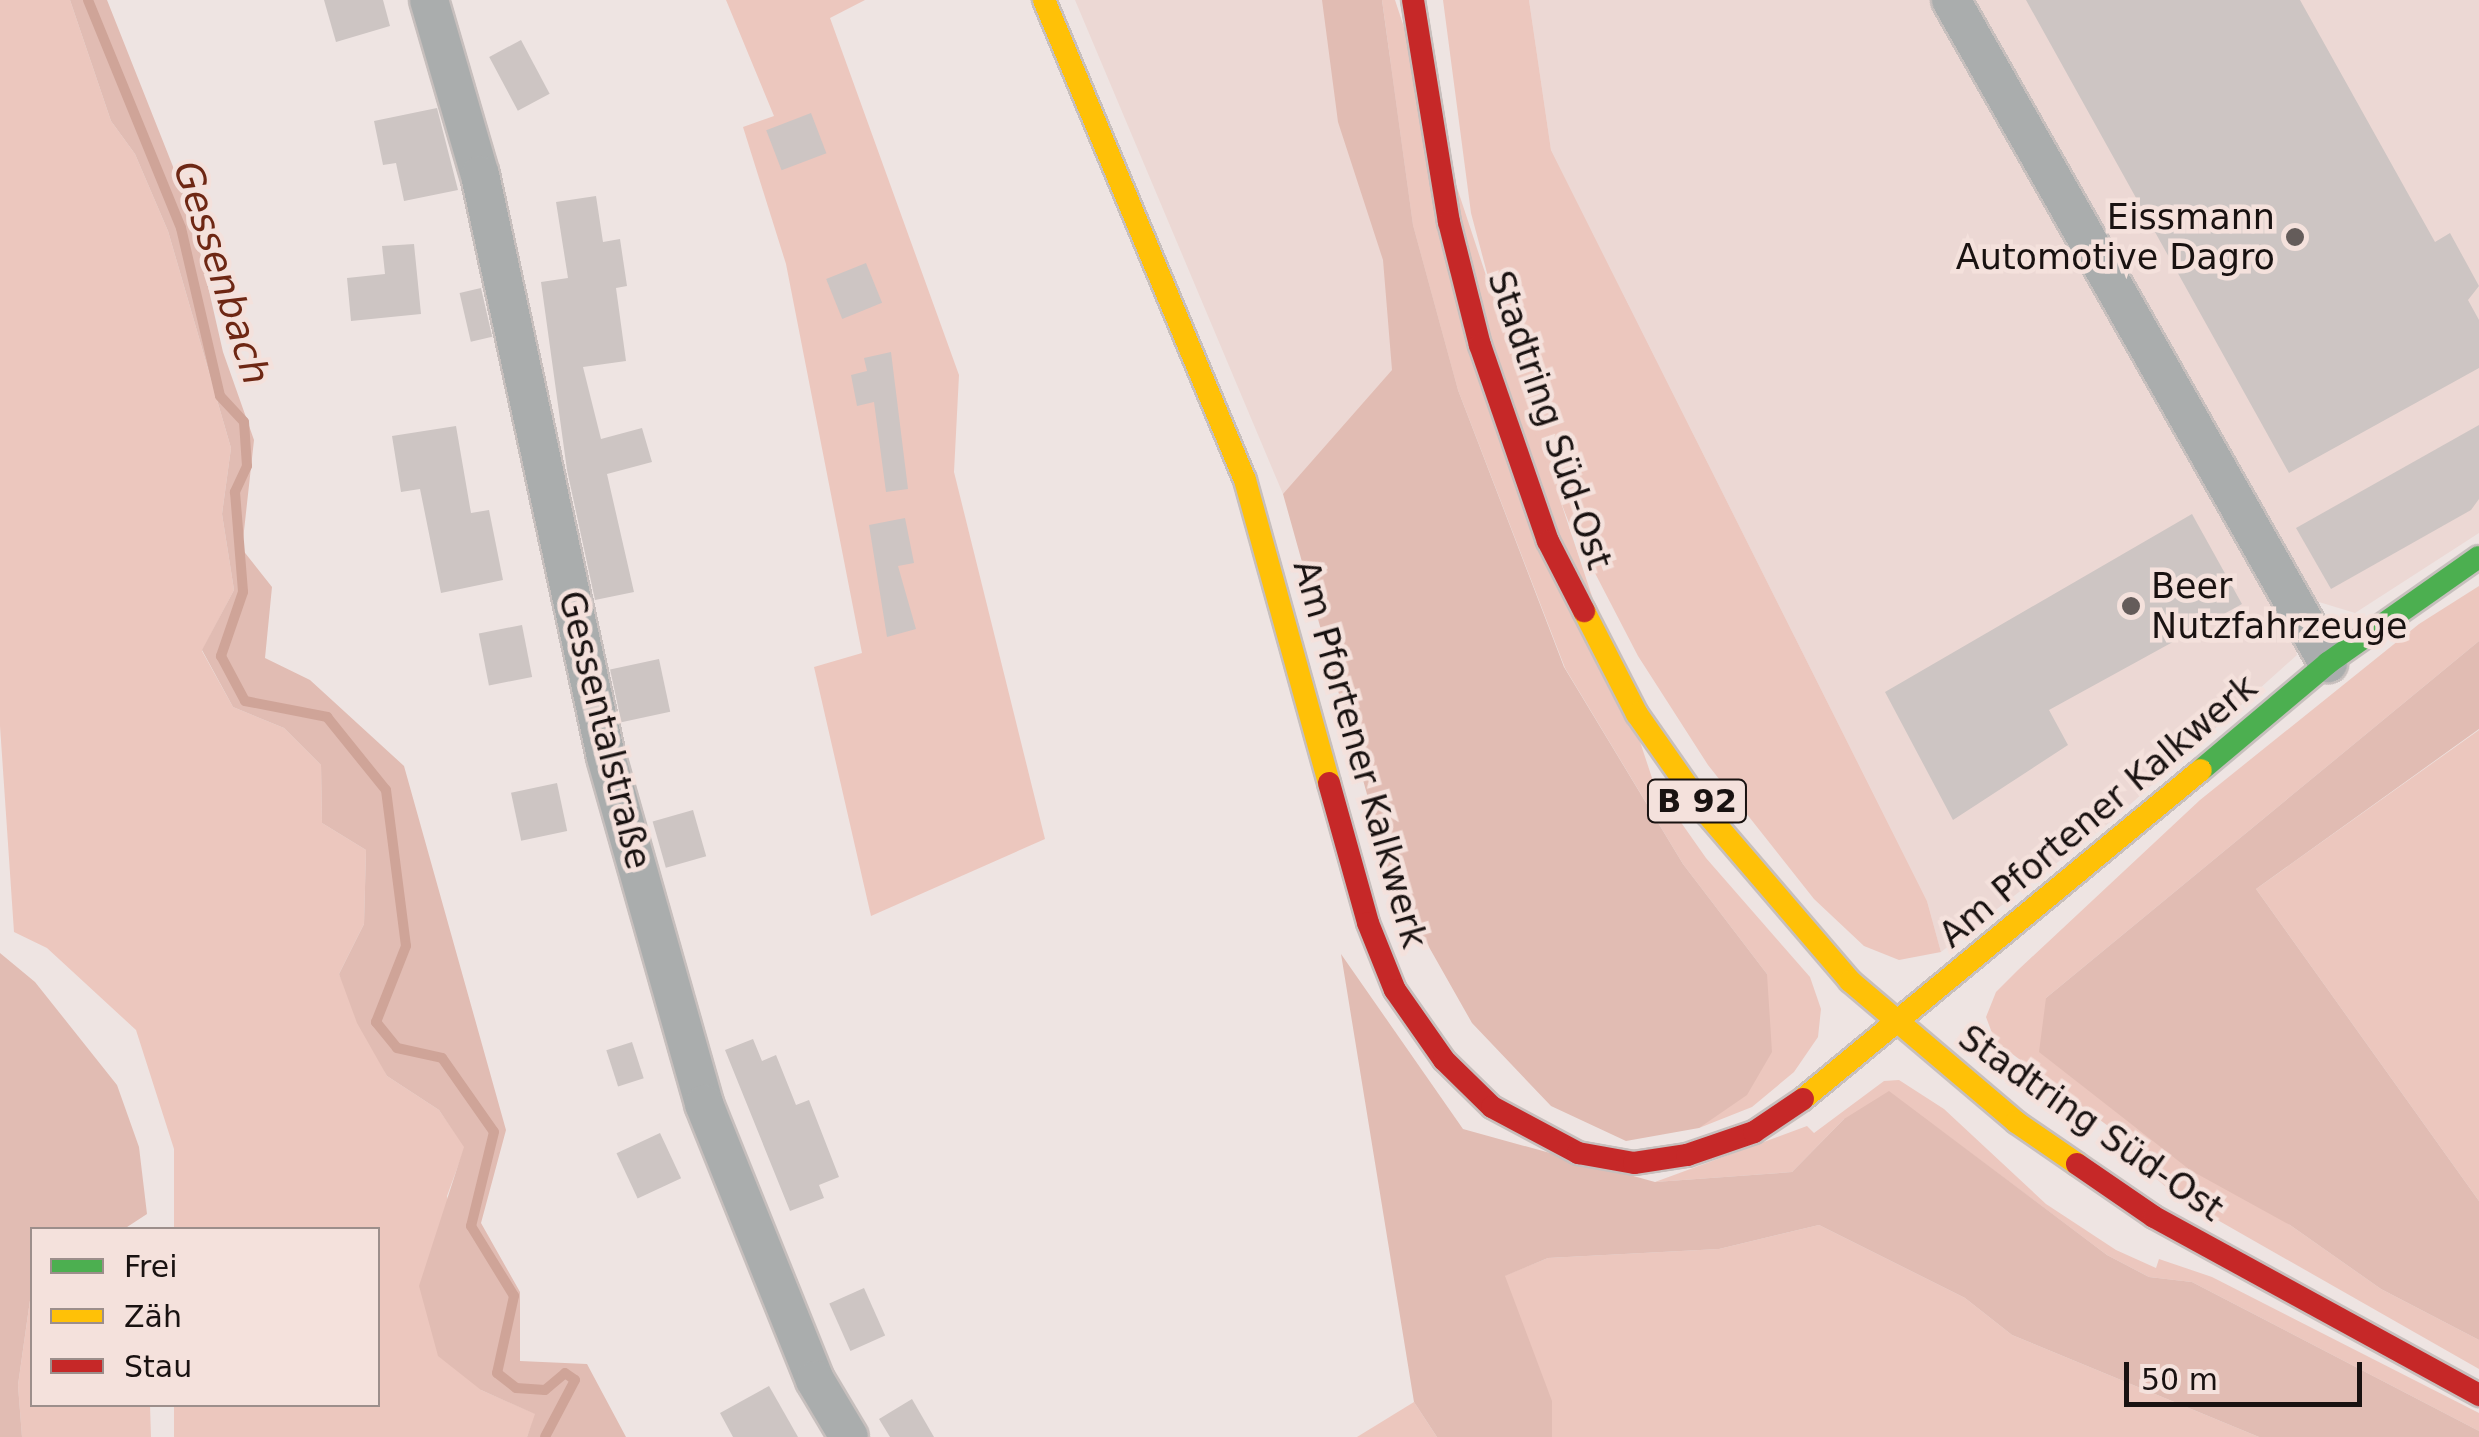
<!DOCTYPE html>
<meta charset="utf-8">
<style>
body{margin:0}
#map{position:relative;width:2479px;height:1437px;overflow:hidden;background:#eee4e2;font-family:"DejaVu Sans",sans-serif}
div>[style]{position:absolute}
.built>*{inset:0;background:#ecd8d4}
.green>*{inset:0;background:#ecc7be}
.forest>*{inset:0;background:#e1bcb3}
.stream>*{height:10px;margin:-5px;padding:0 5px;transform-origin:5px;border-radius:5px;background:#cfa498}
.building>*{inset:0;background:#cdc5c3;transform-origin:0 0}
.roads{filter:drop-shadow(2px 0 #c7bfbd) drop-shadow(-2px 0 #c7bfbd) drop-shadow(0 2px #c7bfbd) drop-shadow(0 -2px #c7bfbd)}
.street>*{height:38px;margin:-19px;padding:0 19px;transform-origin:19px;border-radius:19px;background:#aaadad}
.fast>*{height:22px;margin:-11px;padding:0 11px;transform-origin:11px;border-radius:11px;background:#4caf50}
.slow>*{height:22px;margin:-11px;padding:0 11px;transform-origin:11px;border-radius:11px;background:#ffc107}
.jam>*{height:22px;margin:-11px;padding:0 11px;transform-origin:11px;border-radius:11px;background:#c62828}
.dots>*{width:28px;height:28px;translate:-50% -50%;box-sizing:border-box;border:5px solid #f4e1dc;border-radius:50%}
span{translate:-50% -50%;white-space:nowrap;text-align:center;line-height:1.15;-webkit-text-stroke:9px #f4e1dc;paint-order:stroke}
.shield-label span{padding:2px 8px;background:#f4e1dc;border:2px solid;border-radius:8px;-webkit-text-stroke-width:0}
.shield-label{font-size:32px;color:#191211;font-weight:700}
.poi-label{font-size:35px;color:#191211}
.right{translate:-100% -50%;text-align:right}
.left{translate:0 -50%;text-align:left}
.street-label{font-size:35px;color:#191211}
.water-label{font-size:38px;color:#6e2714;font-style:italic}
.legend{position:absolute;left:30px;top:1227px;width:350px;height:180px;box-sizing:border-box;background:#f4e1dc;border:2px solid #9c8e8b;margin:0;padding:12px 18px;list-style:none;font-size:30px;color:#191211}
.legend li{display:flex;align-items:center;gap:20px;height:50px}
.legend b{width:50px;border:2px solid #9c8e8b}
.scale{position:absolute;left:2124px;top:1362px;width:238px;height:45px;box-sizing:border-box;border:5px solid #191211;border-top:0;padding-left:12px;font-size:30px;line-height:35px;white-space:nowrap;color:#191211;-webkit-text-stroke:8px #f4e1dc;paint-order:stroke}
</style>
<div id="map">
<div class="built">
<div style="clip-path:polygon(1075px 0,1378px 0,1458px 390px,1283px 494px)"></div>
<div style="clip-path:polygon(1529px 0,2479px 0,2479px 533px,2355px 613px,2319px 602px,2288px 618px,2297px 655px,2114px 819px,1941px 952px,1927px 901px,1551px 150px)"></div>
</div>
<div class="green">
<div style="clip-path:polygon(0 0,70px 0,111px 121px,135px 154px,168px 231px,231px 448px,222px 514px,234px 590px,202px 651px,233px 707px,284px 728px,321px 765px,322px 823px,366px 850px,364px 924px,339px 974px,387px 1076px,439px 1110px,465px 1147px,447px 1196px,481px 1390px,536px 1414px,527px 1437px,174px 1437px,174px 1405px,378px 1404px,378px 1230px,174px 1229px,174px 1149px,136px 1030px,47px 948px,14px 932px,0 726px)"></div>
<div style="clip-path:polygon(726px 0,865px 0,830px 18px,959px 375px,954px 472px,1045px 839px,871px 916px,814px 667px,862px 653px,786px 264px,743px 127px,774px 116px)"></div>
<div style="clip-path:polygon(1382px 0,1395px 0,1654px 784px,1706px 858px,1810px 977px,1821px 1009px,1818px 1037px,1794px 1072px,1752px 1107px,1699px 1128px,1767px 974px,1683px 864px,1565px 668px,1458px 390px,1413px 225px)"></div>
<div style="clip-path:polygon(1443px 0,1529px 0,1551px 150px,1927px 901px,1941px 952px,1899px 960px,1864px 946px,1814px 899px,1708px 765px,1638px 656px,1569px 523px,1519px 393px,1471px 213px)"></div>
<div style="clip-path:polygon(2479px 586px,2479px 641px,2046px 998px,2290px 1225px,2381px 1289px,2479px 1340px,2479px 1369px,2179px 1198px,2119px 1147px,2124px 1138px,1995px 1041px,1986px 1017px,1996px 992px,2018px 970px,2200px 800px,2419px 624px)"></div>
<div style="clip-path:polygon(2479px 730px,2479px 1201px,2256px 889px)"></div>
<div style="clip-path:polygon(1899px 1080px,1944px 1109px,2046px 1204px,2116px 1250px,2156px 1268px,2159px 1259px,2212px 1277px,2479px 1413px,2479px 1431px,2192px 1282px,2149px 1277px,2107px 1255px,1932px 1124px,1844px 1119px,1792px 1172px,1655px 1182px,1807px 1126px,1814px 1133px,1884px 1081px)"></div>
<div style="clip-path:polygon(1819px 1225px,1965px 1298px,2012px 1335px,2259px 1437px,1552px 1437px,1552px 1407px,1504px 1276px,1548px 1258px,1719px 1249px)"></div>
<div style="clip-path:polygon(32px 1286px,32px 1404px,150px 1405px,151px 1437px,22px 1437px,18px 1385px)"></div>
<div style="clip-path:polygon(1414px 1402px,1437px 1437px,1357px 1437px)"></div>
</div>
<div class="forest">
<div style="clip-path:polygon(70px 0,107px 0,191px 212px,223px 352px,254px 440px,242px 549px,272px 587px,265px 658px,310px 680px,404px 766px,506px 1130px,481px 1223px,520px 1292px,520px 1361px,587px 1364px,626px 1437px,527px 1437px,535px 1414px,481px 1390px,438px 1356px,419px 1286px,464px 1147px,439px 1110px,387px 1076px,357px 1023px,339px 974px,364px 924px,366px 850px,322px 823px,321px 765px,284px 728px,233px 707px,202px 650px,234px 590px,222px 514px,231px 448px,168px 231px,135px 154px,111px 121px)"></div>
<div style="clip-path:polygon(1322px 0,1382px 0,1413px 225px,1458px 390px,1564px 667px,1683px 864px,1767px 974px,1772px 1052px,1747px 1095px,1699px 1128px,1626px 1141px,1551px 1106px,1472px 1023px,1391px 880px,1283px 494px,1392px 370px,1383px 260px,1338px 122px)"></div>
<div style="clip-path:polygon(2479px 641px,2479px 729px,2256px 889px,2479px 1201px,2479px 1340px,2381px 1289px,2290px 1225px,2190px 1170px,2039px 1052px,2046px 998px)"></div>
<div style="clip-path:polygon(0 953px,35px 982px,117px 1085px,139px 1147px,147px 1214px,124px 1229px,32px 1230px,32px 1286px,18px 1385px,22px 1437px,0 1437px)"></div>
<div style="clip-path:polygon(1341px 954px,1463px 1129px,1655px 1182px,1792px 1172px,1844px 1119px,1889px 1091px,2107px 1255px,2149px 1277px,2192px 1282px,2479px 1431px,2479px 1437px,2259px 1437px,2012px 1335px,1965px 1298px,1819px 1225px,1719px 1249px,1548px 1258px,1505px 1276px,1552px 1401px,1552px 1437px,1437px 1437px,1414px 1402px)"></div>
</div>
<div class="stream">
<div style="left:88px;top:0;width:246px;rotate:67.8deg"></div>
<div style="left:181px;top:228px;width:172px;rotate:76.9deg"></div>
<div style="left:220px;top:396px;width:35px;rotate:47deg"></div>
<div style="left:244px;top:422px;width:44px;rotate:86.1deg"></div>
<div style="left:247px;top:466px;width:29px;rotate:115deg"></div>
<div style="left:235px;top:492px;width:100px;rotate:85.4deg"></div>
<div style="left:243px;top:592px;width:68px;rotate:109deg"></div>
<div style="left:221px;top:656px;width:51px;rotate:61.9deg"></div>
<div style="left:245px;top:701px;width:84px;rotate:11deg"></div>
<div style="left:327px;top:717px;width:94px;rotate:51.1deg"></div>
<div style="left:386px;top:790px;width:157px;rotate:82.7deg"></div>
<div style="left:406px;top:946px;width:82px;rotate:111.5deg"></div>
<div style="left:376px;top:1022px;width:33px;rotate:51deg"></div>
<div style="left:397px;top:1048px;width:46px;rotate:12.5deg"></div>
<div style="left:442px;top:1058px;width:90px;rotate:54.9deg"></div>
<div style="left:494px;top:1132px;width:97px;rotate:103.7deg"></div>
<div style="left:471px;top:1226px;width:82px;rotate:58.4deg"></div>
<div style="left:514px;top:1296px;width:79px;rotate:102.4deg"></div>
<div style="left:497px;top:1373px;width:24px;rotate:38deg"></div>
<div style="left:516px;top:1388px;width:29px;rotate:4deg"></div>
<div style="left:545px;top:1390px;width:26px;rotate:-40deg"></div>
<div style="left:565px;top:1373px;width:12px;rotate:35deg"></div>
<div style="left:575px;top:1380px;width:64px;rotate:117.8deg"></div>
</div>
<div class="building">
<div style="clip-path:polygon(324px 0,383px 0,390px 26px,336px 42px)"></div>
<div style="clip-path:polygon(2026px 0,2300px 0,2435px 242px,2450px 233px,2479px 286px,2468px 300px,2479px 320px,2479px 368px,2289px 473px)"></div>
<div style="left:521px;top:40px;width:61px;height:36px;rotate:62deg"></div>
<div style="clip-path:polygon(437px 108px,458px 190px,404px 201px,396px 163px,383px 165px,374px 121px)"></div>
<div style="left:811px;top:113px;width:43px;height:48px;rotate:69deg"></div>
<div style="clip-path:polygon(596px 196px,603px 242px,620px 239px,627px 286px,616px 288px,626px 361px,583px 367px,601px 439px,642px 428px,652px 462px,607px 474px,634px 592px,595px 600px,567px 470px,541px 282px,568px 278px,556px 202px)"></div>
<div style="clip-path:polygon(414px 244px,421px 314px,351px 321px,347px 278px,385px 274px,382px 246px)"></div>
<div style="left:866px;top:263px;width:43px;height:43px;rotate:68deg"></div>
<div style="left:481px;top:288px;width:50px;height:22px;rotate:77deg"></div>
<div style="clip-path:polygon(891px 352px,908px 489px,886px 492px,874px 402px,857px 406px,851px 375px,867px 371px,864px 358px)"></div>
<div style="clip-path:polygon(2479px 425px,2479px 499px,2471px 510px,2331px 589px,2296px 528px)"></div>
<div style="clip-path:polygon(456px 426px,471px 513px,489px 510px,503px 580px,441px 593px,420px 489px,401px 492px,392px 436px)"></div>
<div style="clip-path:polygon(2192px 514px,2242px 604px,2049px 710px,2068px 745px,1953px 820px,1885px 692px)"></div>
<div style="clip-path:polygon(905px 518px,914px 563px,898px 566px,916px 629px,887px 637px,869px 525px)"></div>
<div style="left:522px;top:625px;width:53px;height:44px;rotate:79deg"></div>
<div style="left:659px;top:659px;width:54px;height:50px;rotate:78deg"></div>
<div style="left:557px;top:783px;width:49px;height:47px;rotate:78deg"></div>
<div style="left:693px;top:810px;width:48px;height:42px;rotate:74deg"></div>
<div style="clip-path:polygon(753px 1039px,762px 1061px,776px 1055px,796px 1105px,809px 1100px,839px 1177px,819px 1185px,824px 1198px,790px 1211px,725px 1050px)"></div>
<div style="left:632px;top:1042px;width:38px;height:27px;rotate:72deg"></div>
<div style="left:660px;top:1133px;width:50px;height:48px;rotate:65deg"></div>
<div style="left:864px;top:1288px;width:52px;height:38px;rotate:66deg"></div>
<div style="clip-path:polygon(769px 1386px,798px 1437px,733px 1437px,720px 1413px)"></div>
<div style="clip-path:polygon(912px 1399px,934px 1437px,890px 1437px,879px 1419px)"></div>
</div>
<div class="roads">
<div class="street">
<div style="left:429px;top:0;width:182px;rotate:73.8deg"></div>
<div style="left:480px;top:175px;width:595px;rotate:77.78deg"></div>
<div style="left:606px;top:757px;width:361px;rotate:74.2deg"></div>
<div style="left:704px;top:1104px;width:297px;rotate:68.1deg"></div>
<div style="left:815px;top:1380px;width:66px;rotate:59.2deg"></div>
<div style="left:1951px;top:0;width:763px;rotate:60.38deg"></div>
</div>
<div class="fast">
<div style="left:2201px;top:770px;width:166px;rotate:-40.1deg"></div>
<div style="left:2328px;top:663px;width:184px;rotate:-35.1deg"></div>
</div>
<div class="slow">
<div style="left:1044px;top:0;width:520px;rotate:67.28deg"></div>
<div style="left:1245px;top:480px;width:314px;rotate:74.5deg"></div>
<div style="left:1584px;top:611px;width:116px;rotate:62.8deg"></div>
<div style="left:1637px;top:714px;width:122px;rotate:55deg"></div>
<div style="left:1707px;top:814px;width:220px;rotate:49.4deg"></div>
<div style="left:1850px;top:981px;width:218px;rotate:40.3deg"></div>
<div style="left:2016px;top:1122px;width:74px;rotate:34.5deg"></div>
<div style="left:1803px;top:1099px;width:516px;rotate:-39.58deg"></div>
</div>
<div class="jam">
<div style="left:1413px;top:0;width:225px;rotate:80.8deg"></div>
<div style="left:1449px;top:222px;width:127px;rotate:75.9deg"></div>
<div style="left:1480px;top:345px;width:207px;rotate:70.9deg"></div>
<div style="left:1548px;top:541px;width:79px;rotate:62.8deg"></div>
<div style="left:1329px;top:783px;width:145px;rotate:74.4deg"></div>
<div style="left:1368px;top:923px;width:72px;rotate:68.1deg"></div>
<div style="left:1395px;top:990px;width:85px;rotate:55deg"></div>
<div style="left:1444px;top:1060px;width:67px;rotate:44.4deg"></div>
<div style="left:1492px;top:1107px;width:98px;rotate:28.1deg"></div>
<div style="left:1578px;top:1153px;width:57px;rotate:10.1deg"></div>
<div style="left:1634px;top:1163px;width:54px;rotate:-8.6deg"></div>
<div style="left:1687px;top:1155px;width:71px;rotate:-18.9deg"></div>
<div style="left:1754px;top:1132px;width:59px;rotate:-34deg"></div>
<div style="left:2077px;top:1164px;width:93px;rotate:34.5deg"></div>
<div style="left:2154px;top:1217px;width:371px;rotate:28.7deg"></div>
</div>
</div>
<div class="dots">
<div style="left:2295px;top:237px;background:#645c5a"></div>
<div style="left:2131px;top:606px;background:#645c5a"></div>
</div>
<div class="shield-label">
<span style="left:1697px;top:801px">B 92</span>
</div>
<div class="poi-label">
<span class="right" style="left:2275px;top:237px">Eissmann<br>Automotive Dagro</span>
<span class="left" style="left:2151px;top:606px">Beer<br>Nutzfahrzeuge</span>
</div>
<div class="street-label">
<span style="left:1550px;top:420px;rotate:71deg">Stadtring Süd-Ost</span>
<span style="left:605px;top:730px;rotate:76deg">Gessentalstraße</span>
<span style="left:1360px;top:754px;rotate:74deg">Am Pfortener Kalkwerk</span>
<span style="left:2098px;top:811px;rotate:-40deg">Am Pfortener Kalkwerk</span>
<span style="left:2091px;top:1123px;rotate:35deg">Stadtring Süd-Ost</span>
</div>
<div class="water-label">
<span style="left:221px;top:273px;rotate:72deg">Gessenbach</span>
</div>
<ul class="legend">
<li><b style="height:12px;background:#4caf50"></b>Frei</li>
<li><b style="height:12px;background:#ffc107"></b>Zäh</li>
<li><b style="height:12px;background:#c62828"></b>Stau</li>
</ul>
<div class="scale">50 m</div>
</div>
